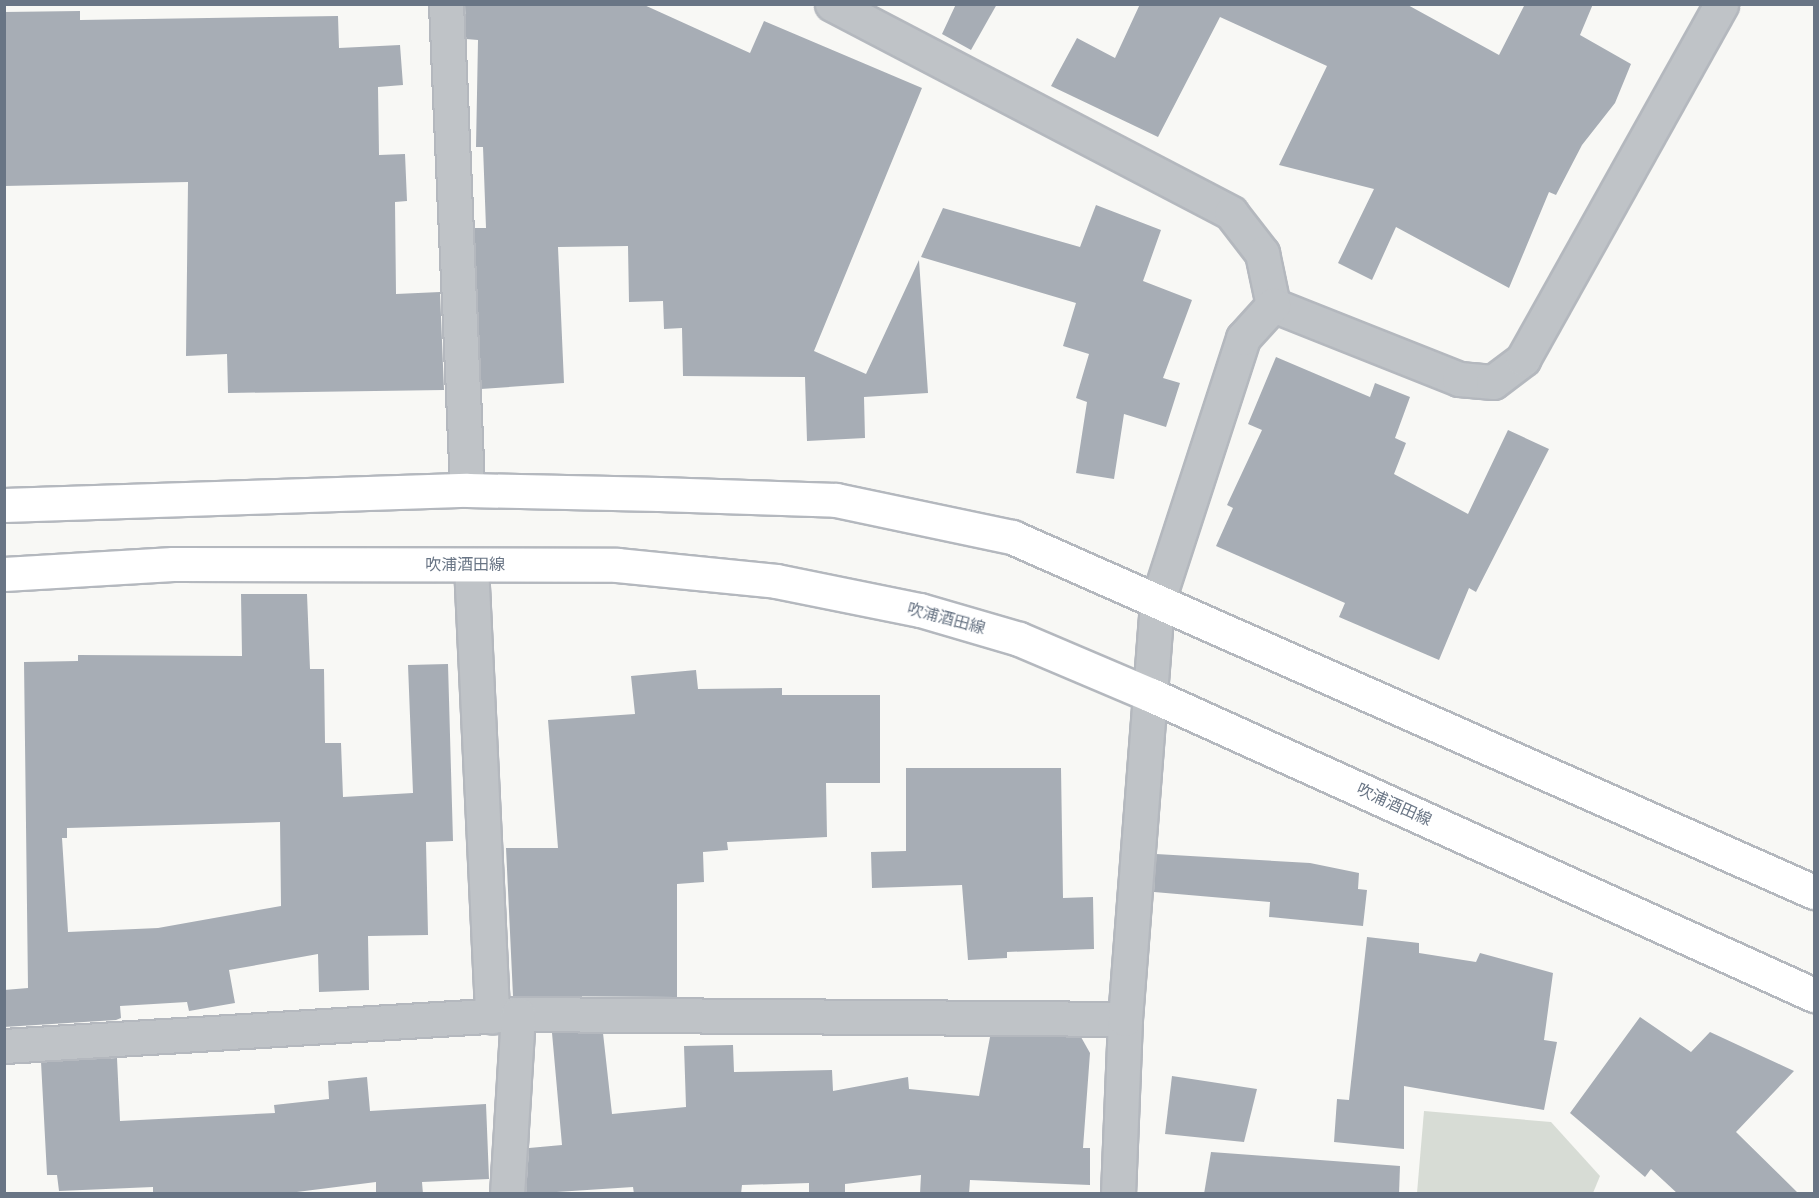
<!DOCTYPE html>
<meta charset="utf-8">
<style>
body{margin:0}
#map{position:relative;width:1819px;height:1198px;overflow:hidden;background:#f8f8f5;font-family:"Alegreya Sans","Noto Sans JP",sans-serif}
div>[style]{position:absolute}
.green>*{inset:0;background:#d7dcd5}
.building>*{inset:0;background:#a7adb5}
.roads{filter:drop-shadow(2px 0 #b4b8be) drop-shadow(-2px 0 #b4b8be) drop-shadow(0 2px #b4b8be) drop-shadow(0 -2px #b4b8be)}
.minor>*{height:33px;margin:-16.5px;padding:0 16.5px;transform-origin:16.5px;border-radius:16.5px;background:#bfc3c7}
.secondary>*{height:33px;margin:-16.5px;padding:0 16.5px;transform-origin:16.5px;border-radius:16.5px;background:#fff}
span{translate:-50% -50%;white-space:nowrap;text-align:center;line-height:1.15;-webkit-text-stroke:6px #fff;paint-order:stroke}
.street-label{font-size:16px;color:#697585}
.frame{position:absolute;inset:0;border:6px solid #697585;pointer-events:none}
</style>
<div id="map">
<div class="green">
<div style="clip-path:polygon(1424px 1111px,1551px 1122px,1600px 1176px,1593px 1193px,1417px 1193px)"></div>
</div>
<div class="building">
<div style="clip-path:polygon(465px 4px,642px 4px,750px 53px,764px 21px,922px 88px,814px 351px,866px 374px,919px 260px,928px 393px,864px 397px,865px 438px,807px 441px,805px 377px,683px 376px,682px 328px,664px 329px,663px 301px,629px 302px,628px 246px,558px 247px,564px 383px,481px 389px,474px 228px,486px 228px,483px 147px,476px 147px,478px 40px,466px 39px)"></div>
<div style="clip-path:polygon(956px 4px,997px 4px,971px 50px,942px 34px)"></div>
<div style="clip-path:polygon(1140px 4px,1406px 4px,1499px 55px,1525px 4px,1593px 4px,1580px 35px,1631px 64px,1615px 103px,1582px 145px,1556px 195px,1549px 192px,1509px 288px,1396px 227px,1372px 280px,1338px 263px,1374px 189px,1279px 165px,1327px 66px,1220px 17px,1158px 137px,1051px 86px,1077px 38px,1115px 58px)"></div>
<div style="clip-path:polygon(80px 11px,80px 20px,338px 16px,339px 48px,400px 45px,403px 85px,378px 87px,379px 155px,405px 154px,407px 201px,395px 202px,396px 294px,440px 292px,444px 390px,228px 393px,227px 354px,186px 356px,188px 182px,4px 186px,4px 12px)"></div>
<div style="clip-path:polygon(1096px 205px,1161px 230px,1143px 281px,1192px 300px,1163px 378px,1180px 383px,1166px 427px,1124px 414px,1114px 479px,1076px 473px,1087px 402px,1076px 398px,1089px 354px,1063px 346px,1076px 303px,921px 257px,943px 208px,1080px 247px)"></div>
<div style="clip-path:polygon(1276px 357px,1370px 397px,1375px 383px,1410px 397px,1395px 438px,1406px 443px,1394px 474px,1468px 514px,1508px 430px,1549px 449px,1476px 592px,1469px 588px,1439px 660px,1339px 617px,1345px 603px,1216px 546px,1233px 508px,1227px 505px,1262px 430px,1248px 424px)"></div>
<div style="clip-path:polygon(evenodd,241px 594px,307px 594px,310px 669px,324px 669px,325px 743px,341px 743px,343px 797px,413px 793px,408px 665px,448px 664px,453px 841px,426px 842px,428px 935px,368px 936px,369px 990px,319px 992px,318px 954px,229px 970px,235px 1003px,189px 1011px,187px 1002px,120px 1006px,121px 1018px,116px 1020px,4px 1027px,4px 990px,28px 988px,24px 662px,78px 661px,78px 655px,242px 656px,241px 594px,280px 822px,281px 906px,158px 928px,68px 932px,62px 838px,67px 838px,67px 828px,280px 822px)"></div>
<div style="clip-path:polygon(696px 670px,698px 689px,782px 688px,782px 695px,880px 695px,880px 783px,826px 783px,827px 837px,727px 842px,728px 850px,703px 852px,704px 882px,677px 884px,677px 997px,513px 996px,506px 848px,558px 848px,548px 720px,635px 714px,631px 676px)"></div>
<div style="clip-path:polygon(906px 768px,1061px 768px,1063px 898px,1093px 897px,1094px 949px,1007px 952px,1007px 958px,968px 960px,962px 885px,872px 888px,871px 852px,906px 851px)"></div>
<div style="clip-path:polygon(1156px 854px,1310px 863px,1359px 873px,1358px 889px,1367px 890px,1363px 926px,1269px 917px,1270px 902px,1154px 892px)"></div>
<div style="clip-path:polygon(1367px 937px,1419px 943px,1419px 953px,1476px 962px,1480px 953px,1553px 973px,1544px 1040px,1557px 1042px,1544px 1110px,1404px 1086px,1404px 1149px,1334px 1142px,1337px 1099px,1349px 1100px)"></div>
<div style="clip-path:polygon(1640px 1017px,1691px 1052px,1710px 1032px,1794px 1071px,1736px 1132px,1799px 1194px,1678px 1194px,1651px 1169px,1645px 1177px,1570px 1113px)"></div>
<div style="clip-path:polygon(552px 1033px,603px 1033px,612px 1114px,686px 1107px,684px 1046px,733px 1045px,734px 1072px,832px 1070px,833px 1091px,908px 1077px,909px 1089px,979px 1096px,990px 1037px,1081px 1037px,1090px 1053px,1083px 1148px,1090px 1148px,1090px 1185px,970px 1180px,969px 1194px,920px 1194px,921px 1175px,845px 1184px,845px 1194px,809px 1194px,809px 1183px,742px 1185px,741px 1194px,634px 1194px,633px 1187px,526px 1194px,529px 1148px,562px 1145px)"></div>
<div style="clip-path:polygon(117px 1058px,120px 1121px,275px 1113px,274px 1105px,329px 1099px,328px 1081px,367px 1077px,370px 1111px,486px 1104px,489px 1179px,422px 1182px,423px 1194px,376px 1194px,376px 1182px,281px 1194px,153px 1194px,153px 1187px,59px 1191px,57px 1175px,47px 1175px,41px 1062px)"></div>
<div style="clip-path:polygon(1172px 1076px,1257px 1089px,1244px 1142px,1165px 1134px)"></div>
<div style="clip-path:polygon(1211px 1152px,1400px 1166px,1399px 1194px,1204px 1194px)"></div>
</div>
<div class="roads">
<div class="minor">
<div style="left:446px;top:4px;width:486px;rotate:87.5deg"></div>
<div style="left:832px;top:4px;width:450px;rotate:27.6deg"></div>
<div style="left:1231px;top:213px;width:51px;rotate:52.2deg"></div>
<div style="left:1262px;top:253px;width:53px;rotate:78.1deg"></div>
<div style="left:1273px;top:305px;width:200px;rotate:21.7deg"></div>
<div style="left:1459px;top:379px;width:34px;rotate:5deg"></div>
<div style="left:1493px;top:382px;width:38px;rotate:-37deg"></div>
<div style="left:1523px;top:359px;width:406px;rotate:-60.8deg"></div>
<div style="left:471px;top:565px;width:452px;rotate:87.3deg"></div>
<div style="left:4px;top:1046px;width:515px;rotate:-3.56deg"></div>
<div style="left:518px;top:1014px;width:607px;rotate:0.47deg"></div>
<div style="left:507px;top:1194px;width:180px;rotate:-86.5deg"></div>
<div style="left:1118px;top:1194px;width:175px;rotate:-87.7deg"></div>
<div style="left:1125px;top:1019px;width:417px;rotate:-85.6deg"></div>
<div style="left:1157px;top:603px;width:279px;rotate:-72deg"></div>
<div style="left:1243px;top:338px;width:45px;rotate:-47.7deg"></div>
</div>
<div class="secondary">
<div style="left:4px;top:505px;width:463px;rotate:-1.9deg"></div>
<div style="left:467px;top:490px;width:192px;rotate:1.2deg"></div>
<div style="left:659px;top:494px;width:177px;rotate:1.9deg"></div>
<div style="left:836px;top:500px;width:180px;rotate:11.9deg"></div>
<div style="left:1012px;top:537px;width:877px;rotate:23.88deg"></div>
<div style="left:4px;top:574px;width:169px;rotate:-3.4deg"></div>
<div style="left:173px;top:564px;width:444px;rotate:0.1deg"></div>
<div style="left:617px;top:565px;width:160px;rotate:5.7deg"></div>
<div style="left:776px;top:581px;width:147px;rotate:11.4deg"></div>
<div style="left:920px;top:610px;width:103px;rotate:16.3deg"></div>
<div style="left:1019px;top:639px;width:143px;rotate:23deg"></div>
<div style="left:1151px;top:695px;width:728px;rotate:24.35deg"></div>
</div>
</div>
<div class="street-label">
<span style="left:465px;top:565px">吹浦酒田線</span>
<span style="left:946px;top:619px;rotate:15deg">吹浦酒田線</span>
<span style="left:1394px;top:805px;rotate:24deg">吹浦酒田線</span>
</div>
<div class="frame"></div>
</div>
